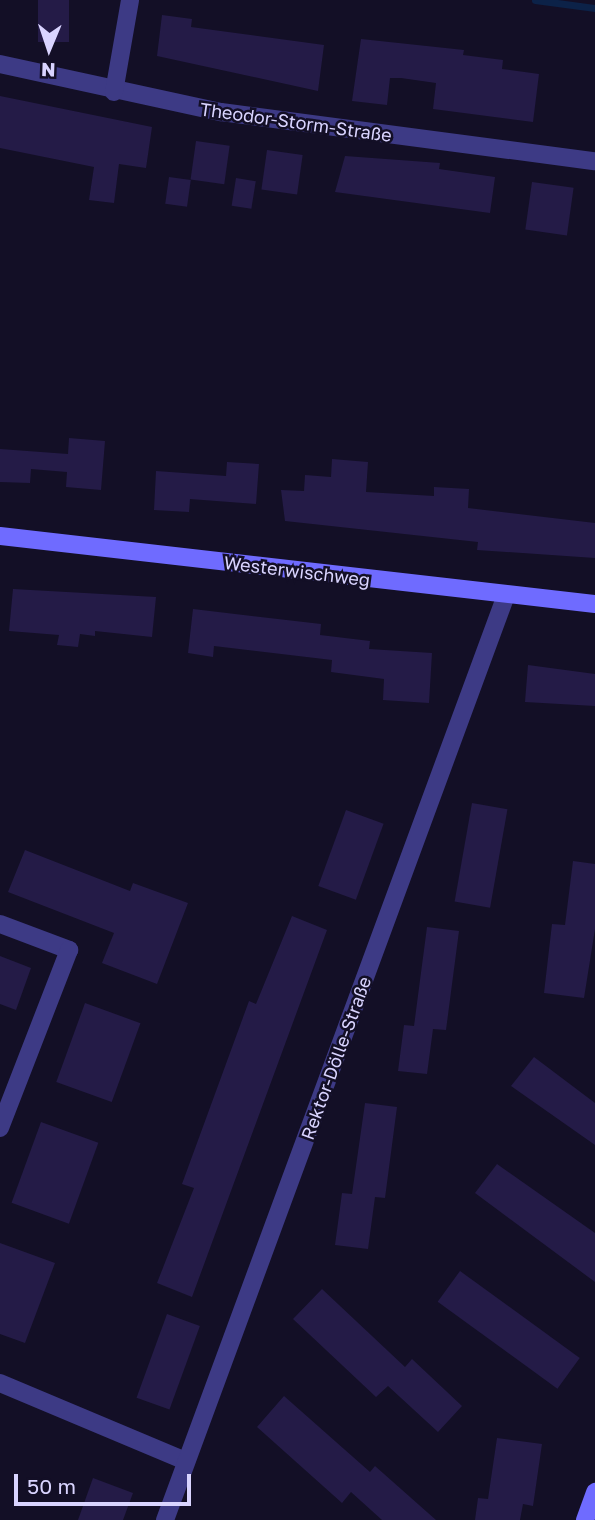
<!DOCTYPE html>
<meta charset="utf-8">
<style>
body{margin:0}
#map{position:relative;width:595px;height:1520px;overflow:hidden;background:#130f26;font-family:"Golos Text",sans-serif}
div>[style]{position:absolute}
.stream>*{height:7px;margin:-3.5px;padding:0 3.5px;transform-origin:3.5px;border-radius:3.5px;background:#0c2248}
.building>*{inset:0;background:#241b47;transform-origin:0 0}
.street>*{height:18px;margin:-9px;padding:0 9px;transform-origin:9px;border-radius:9px;background:#3d3a85}
.secondary>*{height:18px;margin:-9px;padding:0 9px;transform-origin:9px;border-radius:9px;background:#6f6bff}
span{translate:-50% -50%;white-space:nowrap;text-align:center;line-height:1.15;-webkit-text-stroke:5px #130f26;paint-order:stroke}
.street-label{font-size:18px;color:#d9d4ff}
.north{position:absolute;left:14px;top:14px;width:70px;height:70px;-webkit-text-stroke:5px #130f26;paint-order:stroke;rotate:182deg;font-size:19px;font-weight:700;line-height:28px;text-align:center;color:#d9d4ff}
.north::after{content:'';display:block;margin:auto;width:24px;height:32px;background:#d9d4ff;clip-path:polygon(50% 0,100% 100%,50% 72%,0 100%)}
.scale{position:absolute;left:14px;top:1474px;width:177px;height:32px;box-sizing:border-box;border:4px solid #d9d4ff;border-top:0;padding-left:9px;font-size:21px;line-height:24px;white-space:nowrap;color:#d9d4ff;-webkit-text-stroke:5px #130f26;paint-order:stroke}
</style>
<div id="map">
<div class="stream">
<div style="left:535px;top:0;width:61px;rotate:7.6deg"></div>
</div>
<div class="building">
<div style="left:38px;top:0;width:31px;height:42px"></div>
<div style="clip-path:polygon(162px 15px,192px 19px,191px 27px,324px 45px,318px 91px,157px 56px)"></div>
<div style="clip-path:polygon(361px 39px,464px 50px,463px 55px,503px 60px,502px 69px,539px 74px,533px 122px,433px 109px,436px 83px,401px 78px,390px 78px,387px 105px,352px 101px)"></div>
<div style="clip-path:polygon(0 96px,152px 127px,146px 168px,119px 164px,114px 203px,89px 200px,94px 167px,0 148px)"></div>
<div style="left:196px;top:141px;width:34px;height:39px;rotate:8deg"></div>
<div style="left:267px;top:150px;width:36px;height:40px;rotate:8deg"></div>
<div style="clip-path:polygon(345px 156px,440px 163px,439px 169px,495px 177px,490px 213px,335px 192px)"></div>
<div style="left:169px;top:177px;width:22px;height:27px;rotate:8deg"></div>
<div style="left:236px;top:178px;width:20px;height:28px;rotate:9deg"></div>
<div style="left:532px;top:182px;width:42px;height:48px;rotate:8deg"></div>
<div style="clip-path:polygon(69px 438px,105px 441px,101px 490px,66px 487px,67px 472px,31px 469px,30px 483px,0 482px,0 449px,68px 454px)"></div>
<div style="clip-path:polygon(332px 459px,368px 462px,366px 492px,434px 496px,434px 487px,469px 489px,468px 508px,595px 523px,595px 558px,477px 550px,478px 542px,285px 521px,281px 490px,304px 491px,305px 475px,331px 477px)"></div>
<div style="clip-path:polygon(227px 462px,259px 464px,256px 504px,190px 499px,189px 512px,154px 510px,156px 471px,226px 476px)"></div>
<div style="clip-path:polygon(13px 589px,156px 597px,152px 637px,95px 631px,95px 636px,80px 634px,78px 647px,57px 645px,59px 635px,9px 631px)"></div>
<div style="clip-path:polygon(193px 609px,321px 624px,320px 635px,370px 641px,369px 649px,432px 653px,429px 703px,383px 700px,384px 679px,331px 672px,332px 660px,214px 646px,213px 657px,188px 653px)"></div>
<div style="clip-path:polygon(528px 665px,595px 674px,595px 706px,525px 702px)"></div>
<div style="left:472px;top:803px;width:36px;height:100px;rotate:10deg"></div>
<div style="left:346px;top:810px;width:40px;height:81px;rotate:20deg"></div>
<div style="clip-path:polygon(25px 850px,130px 891px,133px 883px,188px 903px,157px 984px,102px 963px,114px 933px,8px 892px)"></div>
<div style="clip-path:polygon(573px 861px,595px 864px,595px 929px,584px 998px,544px 993px,552px 924px,565px 925px)"></div>
<div style="clip-path:polygon(292px 916px,327px 930px,192px 1297px,157px 1283px,194px 1188px,182px 1184px,249px 1001px,256px 1004px)"></div>
<div style="clip-path:polygon(427px 927px,459px 931px,446px 1030px,433px 1029px,427px 1074px,398px 1071px,404px 1025px,414px 1026px)"></div>
<div style="clip-path:polygon(0 956px,31px 968px,16px 1010px,0 1004px)"></div>
<div style="left:85px;top:1003px;width:59px;height:84px;rotate:20deg"></div>
<div style="clip-path:polygon(534px 1057px,595px 1103px,595px 1145px,511px 1086px)"></div>
<div style="clip-path:polygon(365px 1103px,397px 1107px,385px 1198px,375px 1197px,368px 1249px,335px 1245px,342px 1193px,352px 1194px)"></div>
<div style="left:41px;top:1122px;width:61px;height:86px;rotate:20deg"></div>
<div style="clip-path:polygon(497px 1164px,595px 1233px,595px 1282px,475px 1193px)"></div>
<div style="clip-path:polygon(0 1243px,55px 1263px,25px 1343px,0 1334px)"></div>
<div style="left:460px;top:1271px;width:148px;height:38px;rotate:36deg"></div>
<div style="clip-path:polygon(322px 1289px,405px 1367px,412px 1359px,462px 1406px,438px 1432px,388px 1386px,376px 1397px,293px 1319px)"></div>
<div style="left:167px;top:1314px;width:35px;height:89px;rotate:20deg"></div>
<div style="clip-path:polygon(284px 1396px,370px 1472px,375px 1466px,436px 1520px,382px 1520px,351px 1492px,342px 1503px,257px 1427px)"></div>
<div style="clip-path:polygon(497px 1438px,542px 1444px,533px 1506px,523px 1504px,520px 1520px,475px 1520px,478px 1498px,488px 1499px)"></div>
<div style="clip-path:polygon(93px 1478px,133px 1493px,123px 1520px,78px 1520px)"></div>
</div>
<div class="street">
<div style="left:0;top:64px;width:226px;rotate:12.3deg"></div>
<div style="left:221px;top:112px;width:377px;rotate:7.5deg"></div>
<div style="left:114px;top:92px;width:93px;rotate:-80.1deg"></div>
<div style="left:0;top:924px;width:74px;rotate:20.6deg"></div>
<div style="left:69px;top:950px;width:191px;rotate:111.2deg"></div>
<div style="left:0;top:1383px;width:202px;rotate:22.8deg"></div>
<div style="left:165px;top:1520px;width:986px;rotate:-69.76deg"></div>
</div>
<div class="secondary">
<div style="left:0;top:536px;width:599px;rotate:6.52deg"></div>
<div style="left:585px;top:1520px;width:30px;rotate:-70deg"></div>
</div>
<div class="street-label">
<span style="left:296px;top:122px;rotate:8deg">Theodor-Storm-Straße</span>
<span style="left:297px;top:571px;rotate:7deg">Westerwischweg</span>
<span style="left:336px;top:1058px;rotate:-70deg">Rektor-Dölle-Straße</span>
</div>
<div class="north">N</div>
<div class="scale">50 m</div>
</div>
